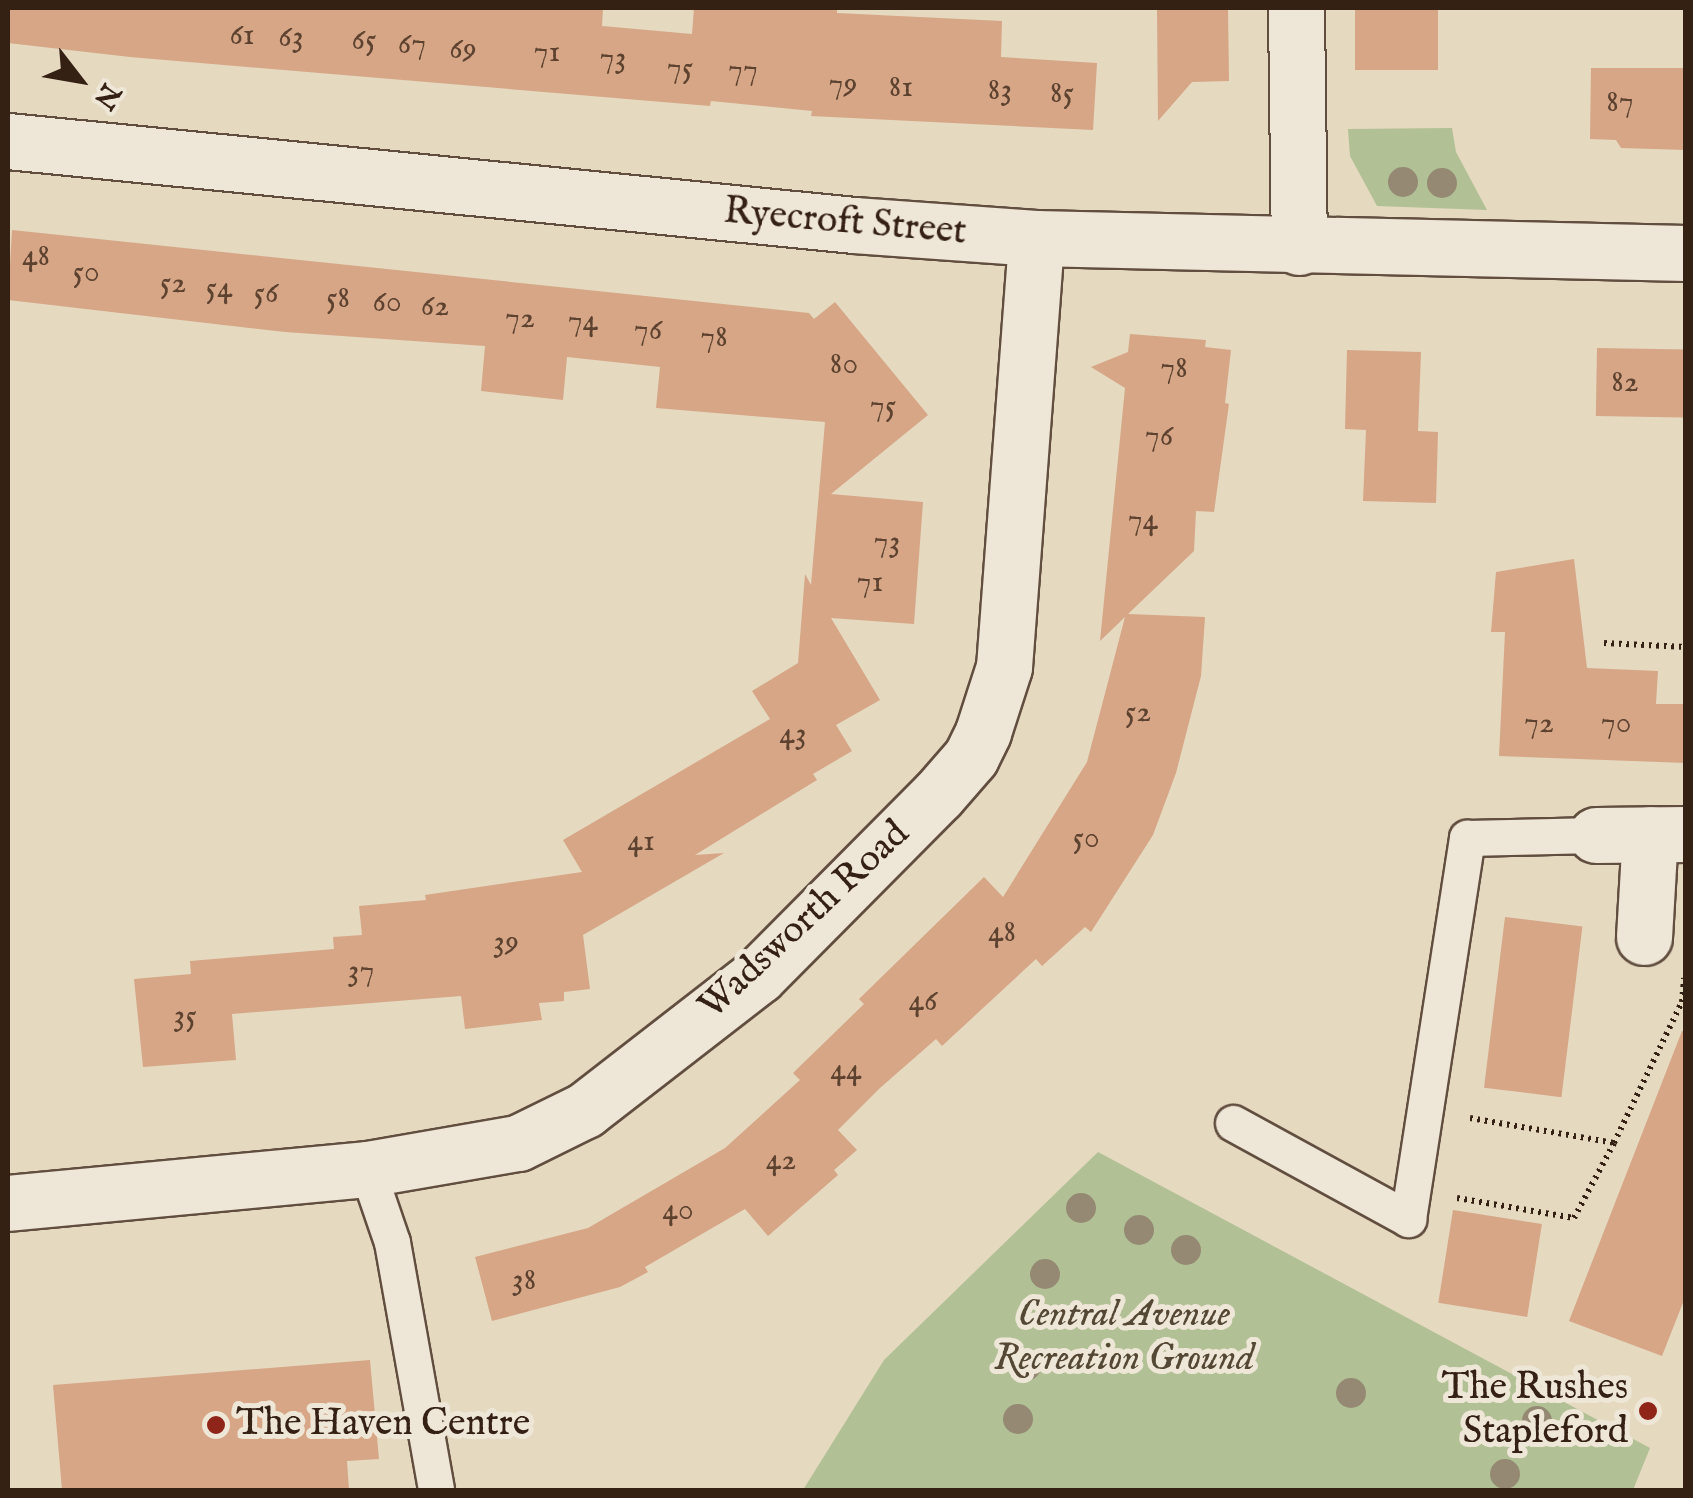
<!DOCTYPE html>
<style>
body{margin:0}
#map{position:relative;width:1693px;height:1498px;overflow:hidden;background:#e5d9c0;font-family:"IM FELL English",serif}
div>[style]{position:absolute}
.green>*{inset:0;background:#b1c095}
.building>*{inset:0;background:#d6a686;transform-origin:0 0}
.path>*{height:6px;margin-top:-3px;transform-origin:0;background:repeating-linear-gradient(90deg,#352014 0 2.5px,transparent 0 7.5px)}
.roads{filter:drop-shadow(2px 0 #614e3f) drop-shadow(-2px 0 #614e3f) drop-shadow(0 2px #614e3f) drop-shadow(0 -2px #614e3f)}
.service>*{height:35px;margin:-17.5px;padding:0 17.5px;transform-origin:17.5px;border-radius:17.5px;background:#eee6d6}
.minor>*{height:55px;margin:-27.5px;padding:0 27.5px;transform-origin:27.5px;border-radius:27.5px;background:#eee6d6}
.trees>*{width:30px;height:30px;margin:-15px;border-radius:50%;background:#958973}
.dots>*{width:28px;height:28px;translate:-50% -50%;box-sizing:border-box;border:5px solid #eee6d6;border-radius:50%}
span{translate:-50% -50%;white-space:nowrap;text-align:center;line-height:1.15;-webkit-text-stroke:10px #eee6d6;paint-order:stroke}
.number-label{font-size:32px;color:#5d4230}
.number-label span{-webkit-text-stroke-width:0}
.street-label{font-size:38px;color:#352014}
.park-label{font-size:38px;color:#544834;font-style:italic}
.poi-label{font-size:38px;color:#352014}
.right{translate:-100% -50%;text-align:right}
.left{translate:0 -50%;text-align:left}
.frame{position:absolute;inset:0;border:10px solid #352014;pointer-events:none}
.north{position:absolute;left:30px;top:30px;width:100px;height:100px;-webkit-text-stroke:8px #eee6d6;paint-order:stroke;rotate:121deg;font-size:28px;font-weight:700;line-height:40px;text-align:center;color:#352014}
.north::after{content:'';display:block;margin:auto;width:35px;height:45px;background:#352014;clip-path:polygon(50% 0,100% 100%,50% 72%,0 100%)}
</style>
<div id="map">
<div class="green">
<div style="clip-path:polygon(1452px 128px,1456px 152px,1487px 210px,1377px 206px,1350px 156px,1348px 129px)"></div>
<div style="clip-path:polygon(1098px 1152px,1650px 1448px,1633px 1490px,803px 1490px,884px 1360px)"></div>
</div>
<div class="building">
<div style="clip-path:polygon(8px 8px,603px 8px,602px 26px,692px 34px,694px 8px,837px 8px,837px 13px,1002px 21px,1001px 57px,1097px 63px,1093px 130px,811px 116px,812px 111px,711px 101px,710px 106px,130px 57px,8px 43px)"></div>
<div style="clip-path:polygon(1157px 8px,1228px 8px,1229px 81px,1192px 82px,1158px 121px)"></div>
<div style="left:1355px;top:8px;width:83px;height:62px"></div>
<div style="clip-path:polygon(1591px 68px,1686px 68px,1686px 150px,1621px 148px,1616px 140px,1590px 139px)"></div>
<div style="clip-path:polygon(12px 230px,809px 313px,814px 319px,835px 302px,928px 415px,831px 494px,923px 502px,914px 624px,831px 618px,880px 700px,836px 725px,852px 751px,813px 774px,817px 780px,695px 855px,724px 853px,583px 935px,590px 989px,564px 992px,564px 1001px,539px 1003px,542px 1020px,465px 1029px,461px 996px,232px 1014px,236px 1060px,143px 1067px,134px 979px,191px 974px,190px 961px,334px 949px,333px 937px,362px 935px,359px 906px,426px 900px,425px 895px,582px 872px,563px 840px,770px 719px,752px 691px,798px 663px,805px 574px,811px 585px,825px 422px,656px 408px,660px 367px,567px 357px,563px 400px,481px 391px,485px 346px,285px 332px,8px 300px)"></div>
<div style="clip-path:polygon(1130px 334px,1206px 340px,1205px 347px,1231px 350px,1225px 403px,1229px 404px,1214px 512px,1196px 511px,1194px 551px,1128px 614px,1205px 617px,1201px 676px,1176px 773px,1153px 835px,1091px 932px,1085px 927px,1042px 966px,1036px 959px,942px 1046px,936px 1039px,880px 1088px,838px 1130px,857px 1150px,834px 1170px,838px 1175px,768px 1236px,745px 1209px,645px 1267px,648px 1272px,620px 1287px,492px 1321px,475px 1257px,588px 1228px,725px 1148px,800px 1080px,793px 1073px,864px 1004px,859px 999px,984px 877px,1003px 897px,1087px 762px,1125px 617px,1100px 641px,1125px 388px,1091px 367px,1128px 352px)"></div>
<div style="left:1597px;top:348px;width:89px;height:68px;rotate:1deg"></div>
<div style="clip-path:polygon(1347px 350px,1421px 352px,1418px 431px,1438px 432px,1436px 503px,1363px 501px,1366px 430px,1345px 429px)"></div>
<div style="clip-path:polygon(1574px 559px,1587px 668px,1658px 671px,1656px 704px,1686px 704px,1686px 763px,1499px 756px,1505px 632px,1491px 632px,1496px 572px)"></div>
<div style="left:1505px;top:917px;width:78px;height:172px;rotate:7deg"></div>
<div style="clip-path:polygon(1682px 1031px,1686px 1032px,1686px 1295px,1662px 1356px,1569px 1321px)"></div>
<div style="left:1453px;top:1210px;width:90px;height:94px;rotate:9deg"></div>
<div style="clip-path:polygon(370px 1360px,379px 1459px,347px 1461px,349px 1490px,62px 1490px,53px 1385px)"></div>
</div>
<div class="path">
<div style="left:1604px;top:643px;width:82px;rotate:2.8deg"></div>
<div style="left:1470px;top:1118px;width:146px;rotate:9.8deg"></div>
<div style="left:1614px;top:1143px;width:157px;rotate:-64.3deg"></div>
<div style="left:1682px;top:1002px;width:24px;rotate:-85deg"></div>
<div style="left:1457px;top:1198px;width:119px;rotate:9.7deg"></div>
<div style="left:1574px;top:1218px;width:85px;rotate:-61.9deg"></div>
</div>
<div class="roads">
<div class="service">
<div style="left:1233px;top:1123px;width:200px;rotate:28.7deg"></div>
<div style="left:1408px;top:1219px;width:386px;rotate:-81.2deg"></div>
<div style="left:1467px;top:838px;width:129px;rotate:-1.3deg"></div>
<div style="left:367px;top:1169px;width:77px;rotate:71.1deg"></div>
<div style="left:392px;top:1242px;width:252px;rotate:79.9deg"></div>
</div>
<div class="minor">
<div style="left:1296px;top:8px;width:239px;rotate:89.3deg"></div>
<div style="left:8px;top:141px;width:850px;rotate:5.67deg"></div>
<div style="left:854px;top:225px;width:182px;rotate:4.1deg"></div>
<div style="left:1036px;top:238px;width:650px;rotate:1.32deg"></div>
<div style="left:1596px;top:835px;width:90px;rotate:-0.6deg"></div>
<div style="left:1644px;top:937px;width:103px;rotate:-86.7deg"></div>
<div style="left:8px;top:1203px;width:361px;rotate:-5.4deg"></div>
<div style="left:367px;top:1169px;width:153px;rotate:-9.8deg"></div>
<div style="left:518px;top:1143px;width:75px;rotate:-26.2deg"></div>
<div style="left:585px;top:1110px;width:219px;rotate:-37.8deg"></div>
<div style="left:758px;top:976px;width:255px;rotate:-45.2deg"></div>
<div style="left:938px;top:795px;width:50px;rotate:-49deg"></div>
<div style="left:971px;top:757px;width:28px;rotate:-64deg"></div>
<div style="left:983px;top:732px;width:68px;rotate:-72.1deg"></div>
<div style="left:1004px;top:667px;width:430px;rotate:-85.7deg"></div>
</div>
</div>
<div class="trees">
<div style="left:1403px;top:182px"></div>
<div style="left:1442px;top:183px"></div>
<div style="left:1081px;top:1208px"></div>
<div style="left:1139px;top:1230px"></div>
<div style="left:1186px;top:1250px"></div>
<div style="left:1045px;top:1274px"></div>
<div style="left:1026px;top:1366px"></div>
<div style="left:1351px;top:1393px"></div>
<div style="left:1018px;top:1419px"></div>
<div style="left:1537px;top:1421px"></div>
<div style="left:1505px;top:1474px"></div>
</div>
<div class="dots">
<div style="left:1648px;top:1411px;background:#8f2418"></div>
<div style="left:216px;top:1425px;background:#8f2418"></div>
</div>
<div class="number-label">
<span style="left:242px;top:36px">61</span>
<span style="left:291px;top:38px">63</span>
<span style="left:364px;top:41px">65</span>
<span style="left:412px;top:45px">67</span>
<span style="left:463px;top:50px">69</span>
<span style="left:547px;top:53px">71</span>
<span style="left:613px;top:59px">73</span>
<span style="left:680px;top:69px">75</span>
<span style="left:743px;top:71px">77</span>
<span style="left:843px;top:85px">79</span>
<span style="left:901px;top:88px">81</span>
<span style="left:1000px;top:91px">83</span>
<span style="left:1062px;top:94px">85</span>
<span style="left:1620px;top:103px">87</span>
<span style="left:36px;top:257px">48</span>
<span style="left:86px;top:273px">50</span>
<span style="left:173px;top:284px">52</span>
<span style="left:219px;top:289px">54</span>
<span style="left:266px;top:294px">56</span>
<span style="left:338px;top:299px">58</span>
<span style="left:387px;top:303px">60</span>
<span style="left:435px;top:307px">62</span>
<span style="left:520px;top:319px">72</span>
<span style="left:583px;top:322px">74</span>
<span style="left:648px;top:331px">76</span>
<span style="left:714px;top:338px">78</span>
<span style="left:844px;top:365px">80</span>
<span style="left:1174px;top:369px">78</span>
<span style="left:1625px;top:383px">82</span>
<span style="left:883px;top:407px">75</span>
<span style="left:1159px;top:437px">76</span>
<span style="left:1143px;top:521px">74</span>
<span style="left:887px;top:543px">73</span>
<span style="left:870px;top:583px">71</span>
<span style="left:1138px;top:713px">52</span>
<span style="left:1539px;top:724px">72</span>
<span style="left:1616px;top:724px">70</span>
<span style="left:793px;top:735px">43</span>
<span style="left:1086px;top:839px">50</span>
<span style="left:641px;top:842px">41</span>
<span style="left:1002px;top:933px">48</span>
<span style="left:506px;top:943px">39</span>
<span style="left:361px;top:972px">37</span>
<span style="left:923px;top:1002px">46</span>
<span style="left:185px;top:1017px">35</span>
<span style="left:846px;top:1071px">44</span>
<span style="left:781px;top:1161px">42</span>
<span style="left:678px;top:1211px">40</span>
<span style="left:524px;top:1281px">38</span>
</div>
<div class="street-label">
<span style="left:845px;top:223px;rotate:5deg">Ryecroft Street</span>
<span style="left:805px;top:921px;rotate:-43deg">Wadsworth Road</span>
</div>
<div class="park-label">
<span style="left:1124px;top:1338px">Central Avenue<br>Recreation Ground</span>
</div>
<div class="poi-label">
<span class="right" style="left:1628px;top:1411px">The Rushes<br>Stapleford</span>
<span class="left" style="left:236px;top:1425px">The Haven Centre</span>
</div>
<div class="frame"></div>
<div class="north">N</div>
</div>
